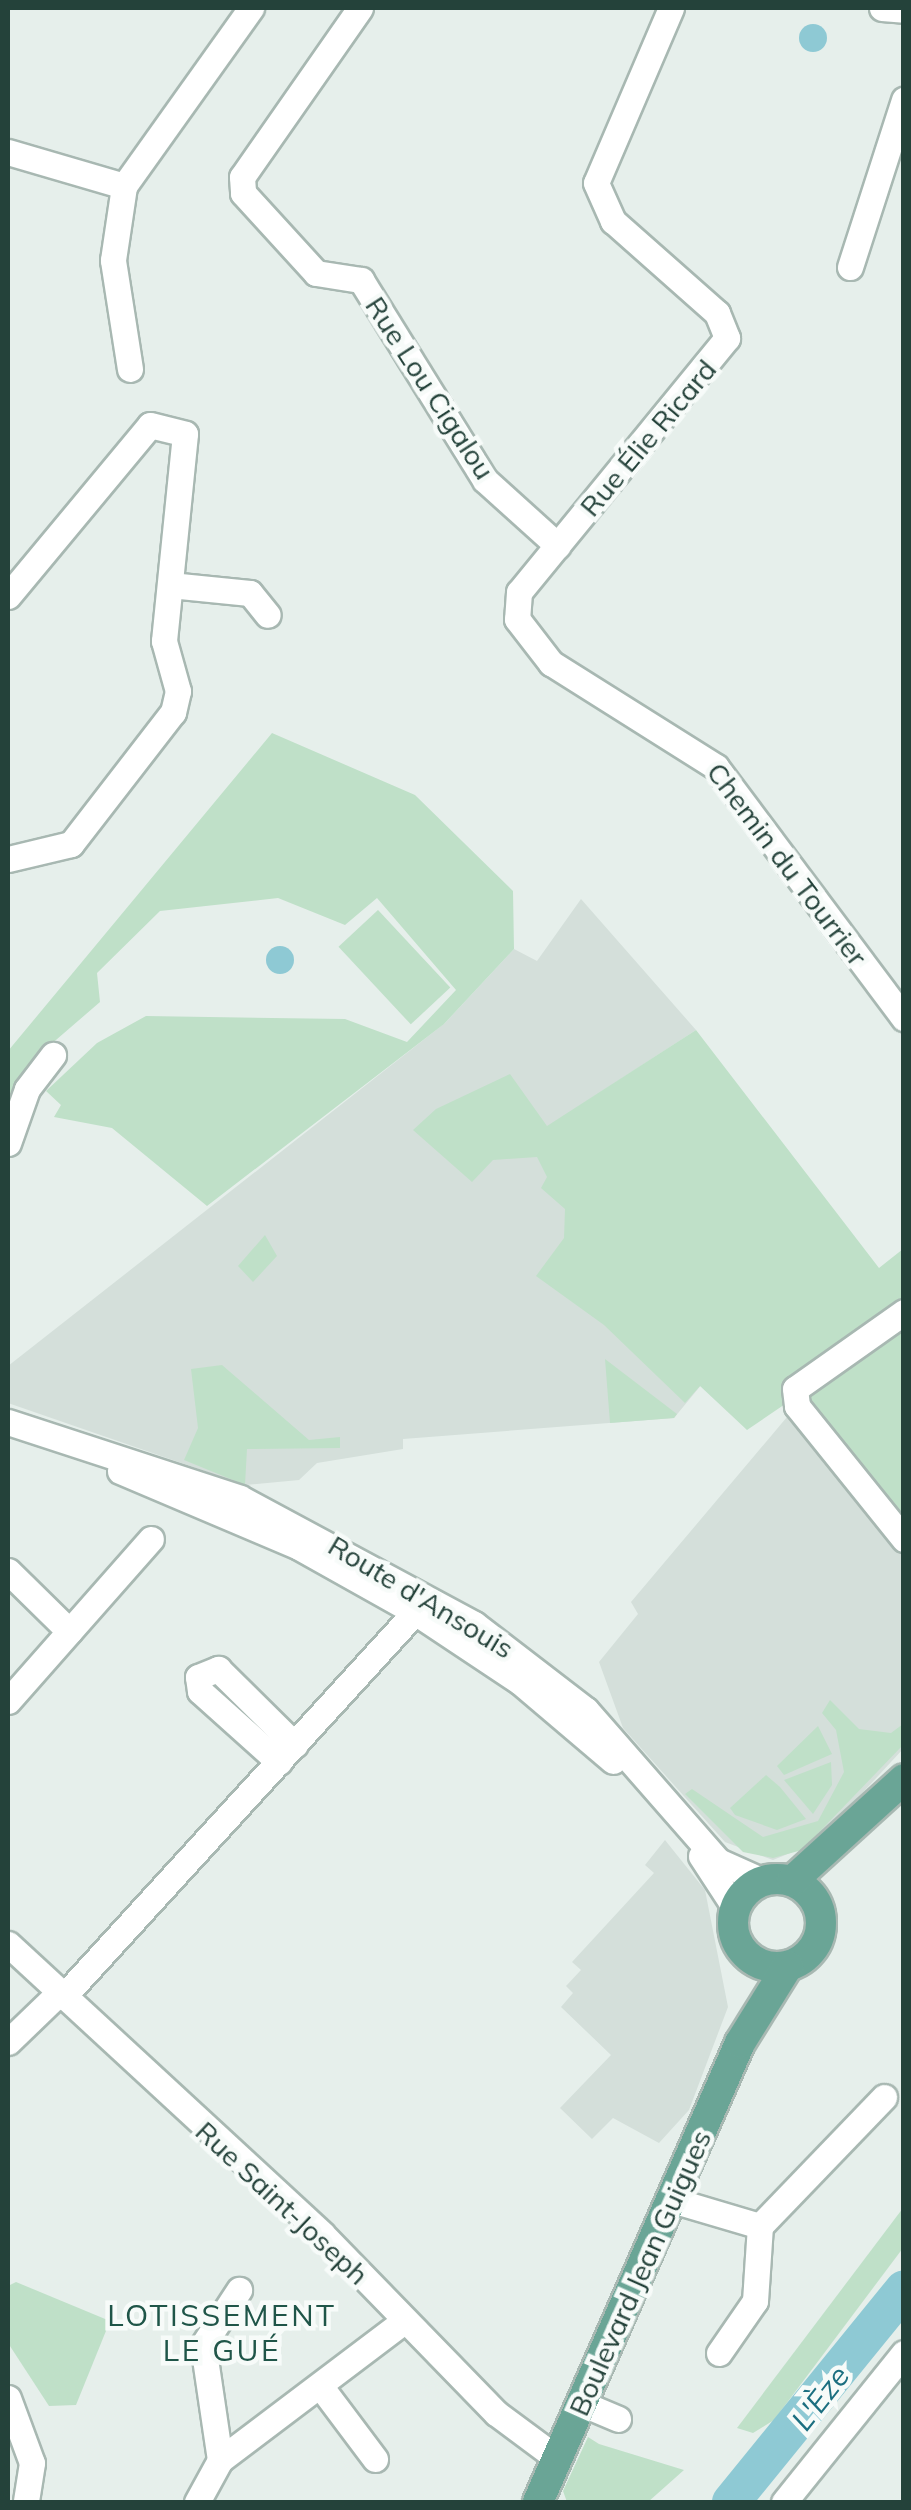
<!DOCTYPE html>
<meta charset="utf-8">
<style>
body{margin:0}
#map{position:relative;width:911px;height:2510px;overflow:hidden;background:#e6efeb;font-family:Mulish,sans-serif}
div>[style]{position:absolute}
.built>*{inset:0;background:#d4dfda}
.green>*{inset:0;background:#bfe0c8;transform-origin:0 0}
.water>*{inset:0;background:#8ec9d4}
.round{border-radius:50%}
.river>*{height:38px;margin:-19px;padding:0 19px;transform-origin:19px;border-radius:19px;background:#8ec9d4}
.roads{filter:drop-shadow(2px 0 #a8b8b2) drop-shadow(-2px 0 #a8b8b2) drop-shadow(0 2px #a8b8b2) drop-shadow(0 -2px #a8b8b2)}
.minor>*{height:25px;margin:-12.5px;padding:0 12.5px;transform-origin:12.5px;border-radius:12.5px;background:#fff}
.major>*{height:30px;margin:-15px;padding:0 15px;transform-origin:15px;border-radius:15px;background:#6aa596}
.major>.ring{margin:-15px;padding:0;box-sizing:content-box;background:none;border:30px solid #6aa596;border-radius:50%}
span{translate:-50% -50%;white-space:nowrap;text-align:center;line-height:1.15;-webkit-text-stroke:9px #f7fbf9;paint-order:stroke}
.street-label{font-size:28px;color:#24423a}
.neighbourhood-label{font-size:30px;color:#1f5548;letter-spacing:2.5px}
.water-label{font-size:30px;color:#1c6f80;font-style:italic}
.frame{position:absolute;inset:0;border:10px solid #24423a;pointer-events:none}
</style>
<div id="map">
<div class="built">
<div style="clip-path:polygon(581px 899px,696px 1030px,547px 1127px,716px 1367px,674px 1418px,403px 1439px,403px 1449px,317px 1463px,299px 1480px,245px 1485px,8px 1403px,8px 1366px,445px 1023px,514px 949px,537px 961px)"></div>
<div style="clip-path:polygon(799px 1416px,903px 1545px,903px 1749px,817px 1842px,773px 1860px,725px 1842px,623px 1728px,599px 1662px,638px 1614px,631px 1602px,787px 1417px)"></div>
<div style="clip-path:polygon(665px 1840px,705px 1890px,728px 2007px,689px 2110px,659px 2143px,613px 2118px,592px 2139px,560px 2108px,611px 2055px,561px 2007px,573px 1993px,566px 1986px,581px 1970px,572px 1962px,654px 1873px,645px 1865px)"></div>
</div>
<div class="green">
<div style="clip-path:polygon(272px 733px,415px 795px,513px 891px,514px 949px,444px 1024px,207px 1206px,112px 1128px,54px 1117px,61px 1105px,46px 1091px,97px 1043px,146px 1016px,345px 1019px,407px 1042px,456px 990px,377px 898px,345px 925px,278px 898px,160px 911px,97px 973px,100px 1002px,49px 1046px,8px 1103px,8px 1051px)"></div>
<div style="left:378px;top:910px;width:106px;height:54px;rotate:47deg"></div>
<div style="clip-path:polygon(696px 1030px,879px 1268px,903px 1249px,903px 1530px,794px 1398px,747px 1430px,700px 1386px,685px 1403px,604px 1325px,536px 1276px,564px 1238px,565px 1209px,541px 1188px,547px 1177px,537px 1157px,493px 1160px,472px 1182px,413px 1130px,436px 1109px,510px 1074px,547px 1126px)"></div>
<div style="clip-path:polygon(265px 1235px,277px 1256px,253px 1282px,238px 1266px)"></div>
<div style="clip-path:polygon(605px 1359px,677px 1414px,674px 1418px,610px 1423px)"></div>
<div style="clip-path:polygon(222px 1365px,309px 1440px,340px 1437px,340px 1448px,247px 1449px,245px 1485px,184px 1460px,198px 1428px,191px 1369px)"></div>
<div style="clip-path:polygon(830px 1700px,859px 1729px,891px 1733px,903px 1724px,903px 1745px,802px 1850px,773px 1858px,743px 1852px,685px 1794px,692px 1789px,763px 1837px,818px 1821px,844px 1772px,836px 1730px,822px 1713px)"></div>
<div style="clip-path:polygon(818px 1726px,832px 1754px,784px 1775px,777px 1766px)"></div>
<div style="clip-path:polygon(831px 1762px,832px 1785px,813px 1814px,784px 1780px)"></div>
<div style="clip-path:polygon(766px 1775px,780px 1787px,806px 1819px,777px 1830px,735px 1815px,730px 1808px)"></div>
<div style="clip-path:polygon(903px 2208px,903px 2248px,774px 2420px,753px 2433px,737px 2428px)"></div>
<div style="clip-path:polygon(16px 2282px,110px 2321px,76px 2405px,49px 2406px,8px 2343px,8px 2286px)"></div>
<div style="clip-path:polygon(588px 2437px,599px 2444px,684px 2470px,648px 2502px,567px 2502px,563px 2491px)"></div>
</div>
<div class="water">
<div class="round" style="left:799px;top:24px;width:28px;height:28px"></div>
<div class="round" style="left:266px;top:946px;width:28px;height:28px"></div>
</div>
<div class="river">
<div style="left:731px;top:2502px;width:274px;rotate:-50.9deg"></div>
</div>
<div class="roads">
<div class="minor">
<div style="left:360px;top:8px;width:206px;rotate:124.9deg"></div>
<div style="left:242px;top:177px;width:16px;rotate:86deg"></div>
<div style="left:243px;top:193px;width:108px;rotate:47.6deg"></div>
<div style="left:316px;top:273px;width:46px;rotate:8.8deg"></div>
<div style="left:361px;top:280px;width:235px;rotate:58.2deg"></div>
<div style="left:485px;top:480px;width:98px;rotate:42.1deg"></div>
<div style="left:671px;top:8px;width:190px;rotate:113.2deg"></div>
<div style="left:596px;top:183px;width:42px;rotate:65.9deg"></div>
<div style="left:613px;top:221px;width:139px;rotate:41.5deg"></div>
<div style="left:717px;top:313px;width:27px;rotate:68deg"></div>
<div style="left:727px;top:338px;width:328px;rotate:129.3deg"></div>
<div style="left:519px;top:592px;width:27px;rotate:94deg"></div>
<div style="left:517px;top:619px;width:56px;rotate:52.3deg"></div>
<div style="left:551px;top:663px;width:195px;rotate:32.2deg"></div>
<div style="left:716px;top:767px;width:314px;rotate:53.2deg"></div>
<div style="left:882px;top:8px;width:22px;rotate:5deg"></div>
<div style="left:8px;top:152px;width:121px;rotate:16.3deg"></div>
<div style="left:850px;top:267px;width:176px;rotate:-72.1deg"></div>
<div style="left:130px;top:369px;width:110px;rotate:-98.9deg"></div>
<div style="left:113px;top:260px;width:75px;rotate:-81.5deg"></div>
<div style="left:124px;top:186px;width:219px;rotate:-54.5deg"></div>
<div style="left:170px;top:585px;width:80px;rotate:5.7deg"></div>
<div style="left:250px;top:593px;width:28px;rotate:51deg"></div>
<div style="left:8px;top:596px;width:222px;rotate:-50.3deg"></div>
<div style="left:150px;top:425px;width:36px;rotate:14deg"></div>
<div style="left:185px;top:434px;width:208px;rotate:95.8deg"></div>
<div style="left:164px;top:641px;width:52px;rotate:74.4deg"></div>
<div style="left:178px;top:691px;width:22px;rotate:103deg"></div>
<div style="left:173px;top:712px;width:167px;rotate:127.7deg"></div>
<div style="left:71px;top:844px;width:65px;rotate:166.6deg"></div>
<div style="left:8px;top:1143px;width:57px;rotate:-70.6deg"></div>
<div style="left:27px;top:1089px;width:43px;rotate:-52.6deg"></div>
<div style="left:904px;top:1312px;width:133px;rotate:144.8deg"></div>
<div style="left:795px;top:1389px;width:17px;rotate:83deg"></div>
<div style="left:797px;top:1406px;width:171px;rotate:51.2deg"></div>
<div style="left:8px;top:1422px;width:244px;rotate:18.1deg"></div>
<div style="left:240px;top:1498px;width:266px;rotate:28.3deg"></div>
<div style="left:474px;top:1624px;width:141px;rotate:37.5deg"></div>
<div style="left:586px;top:1710px;width:201px;rotate:48.8deg"></div>
<div style="left:718px;top:1861px;width:49px;rotate:24deg"></div>
<div style="left:120px;top:1471px;width:194px;rotate:23deg"></div>
<div style="left:299px;top:1547px;width:133px;rotate:29.3deg"></div>
<div style="left:415px;top:1612px;width:126px;rotate:33.7deg"></div>
<div style="left:520px;top:1682px;width:122px;rotate:40.3deg"></div>
<div style="left:8px;top:1571px;width:86px;rotate:44.5deg"></div>
<div style="left:8px;top:1701px;width:216px;rotate:-48.6deg"></div>
<div style="left:279px;top:1762px;width:106px;rotate:-138.1deg"></div>
<div style="left:200px;top:1691px;width:14px;rotate:-98deg"></div>
<div style="left:198px;top:1677px;width:22px;rotate:-22deg"></div>
<div style="left:218px;top:1669px;width:108px;rotate:44.6deg"></div>
<div style="left:701px;top:1856px;width:62px;rotate:56.8deg"></div>
<div style="left:8px;top:1944px;width:427px;rotate:42.7deg"></div>
<div style="left:322px;top:2234px;width:250px;rotate:45.8deg"></div>
<div style="left:496px;top:2413px;width:77px;rotate:36.6deg"></div>
<div style="left:63px;top:1997px;width:522px;rotate:-47.56deg"></div>
<div style="left:8px;top:2042px;width:71px;rotate:-43.9deg"></div>
<div style="left:672px;top:2200px;width:92px;rotate:16.5deg"></div>
<div style="left:719px;top:2353px;width:63px;rotate:-55.3deg"></div>
<div style="left:755px;top:2301px;width:75px;rotate:-86.2deg"></div>
<div style="left:760px;top:2226px;width:179px;rotate:-46.1deg"></div>
<div style="left:321px;top:2387px;width:90px;rotate:53.1deg"></div>
<div style="left:8px;top:2398px;width:69px;rotate:69.7deg"></div>
<div style="left:32px;top:2463px;width:39px;rotate:99deg"></div>
<div style="left:583px;top:2404px;width:38px;rotate:23deg"></div>
<div style="left:220px;top:2460px;width:116px;rotate:-98.4deg"></div>
<div style="left:203px;top:2345px;width:66px;rotate:-56.8deg"></div>
<div style="left:197px;top:2502px;width:48px;rotate:-61.3deg"></div>
<div style="left:220px;top:2460px;width:231px;rotate:-37.1deg"></div>
<div style="left:784px;top:2502px;width:191px;rotate:-51.2deg"></div>
</div>
<div class="major">
<div class="ring" style="left:733px;top:1879px;width:58px;height:58px"></div>
<div style="left:792px;top:1881px;width:151px;rotate:-42.3deg"></div>
<div style="left:538px;top:2502px;width:501px;rotate:-66.25deg"></div>
<div style="left:740px;top:2043px;width:91px;rotate:-58.1deg"></div>
</div>
</div>
<div class="street-label">
<span style="left:430px;top:388px;rotate:57deg">Rue Lou Cigalou</span>
<span style="left:648px;top:438px;rotate:-50deg">Rue Élie Ricard</span>
<span style="left:787px;top:864px;rotate:53deg">Chemin du Tourrier</span>
<span style="left:421px;top:1597px;rotate:31deg">Route d'Ansouis</span>
<span style="left:282px;top:2203px;rotate:43deg">Rue Saint-Joseph</span>
<span style="left:640px;top:2273px;rotate:-66deg">Boulevard Jean Guigues</span>
</div>
<div class="neighbourhood-label">
<span style="left:222px;top:2332px">LOTISSEMENT<br>LE GUÉ</span>
</div>
<div class="water-label">
<span style="left:820px;top:2398px;rotate:-52deg">L'Èze</span>
</div>
<div class="frame"></div>
</div>
